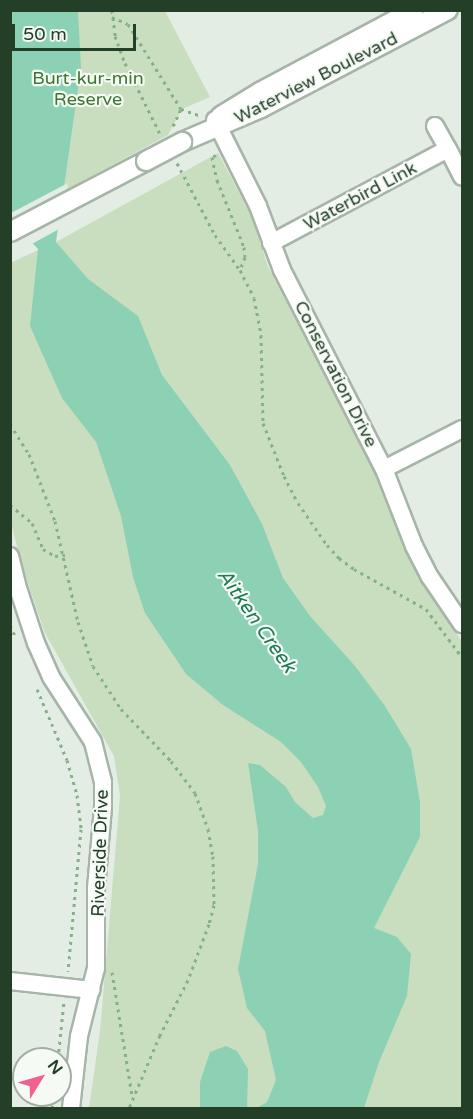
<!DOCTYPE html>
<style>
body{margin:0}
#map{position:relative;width:473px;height:1119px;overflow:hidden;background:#e4ede4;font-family:"Varela Round",sans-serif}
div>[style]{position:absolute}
.green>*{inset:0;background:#c8debe}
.water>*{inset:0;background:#8dd1b4}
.pier>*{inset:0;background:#e4ede4}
.path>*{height:3px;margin-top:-1.5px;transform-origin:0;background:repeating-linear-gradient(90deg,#85b18a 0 3px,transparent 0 7.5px)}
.roads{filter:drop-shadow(2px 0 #a7b5a8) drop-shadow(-2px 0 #a7b5a8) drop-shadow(0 2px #a7b5a8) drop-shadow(0 -2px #a7b5a8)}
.minor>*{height:16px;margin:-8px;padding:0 8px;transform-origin:8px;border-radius:8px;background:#fff}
.tertiary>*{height:18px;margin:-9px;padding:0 9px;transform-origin:9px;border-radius:9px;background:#fff}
.bridges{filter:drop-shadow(2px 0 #a7b5a8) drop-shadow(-2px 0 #a7b5a8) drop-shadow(0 2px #a7b5a8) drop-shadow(0 -2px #a7b5a8)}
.tertiary-bridge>*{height:18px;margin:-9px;padding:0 9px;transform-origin:9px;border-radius:9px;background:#fff}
span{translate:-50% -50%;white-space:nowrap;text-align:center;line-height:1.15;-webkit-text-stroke:4.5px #f5faf5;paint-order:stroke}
.street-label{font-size:18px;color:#243f28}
.park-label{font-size:18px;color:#3c762e}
.water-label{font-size:20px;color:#1e7b54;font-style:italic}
.frame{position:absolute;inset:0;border:12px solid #243f28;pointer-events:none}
.north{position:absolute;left:12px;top:1047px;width:60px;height:60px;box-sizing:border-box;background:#f5faf5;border:2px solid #a1afa3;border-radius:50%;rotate:53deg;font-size:16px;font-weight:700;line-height:24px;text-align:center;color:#243f28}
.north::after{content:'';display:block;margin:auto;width:21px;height:27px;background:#f06090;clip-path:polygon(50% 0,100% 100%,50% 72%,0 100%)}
.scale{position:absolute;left:12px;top:24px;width:124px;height:27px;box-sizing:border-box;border:3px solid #243f28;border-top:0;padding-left:8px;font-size:18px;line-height:21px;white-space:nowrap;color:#243f28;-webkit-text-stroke:4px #f5faf5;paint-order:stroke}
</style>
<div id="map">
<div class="green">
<div style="clip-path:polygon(11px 11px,165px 11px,210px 97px,182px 109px,168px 135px,11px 219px)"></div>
<div style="clip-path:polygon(218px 153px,253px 219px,268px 267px,367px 456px,413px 563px,462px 642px,462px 1108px,89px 1108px,100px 1031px,120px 796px,114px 756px,45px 633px,22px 566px,11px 523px,10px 263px,56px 242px)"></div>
</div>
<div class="water">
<div style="clip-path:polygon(11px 11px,78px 11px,81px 68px,56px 242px,88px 279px,138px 316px,162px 375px,230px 465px,262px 524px,283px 578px,310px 616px,355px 666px,385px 706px,411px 749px,420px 802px,420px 837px,374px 928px,397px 937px,411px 954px,407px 996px,379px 1062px,364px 1108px,257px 1108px,267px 1102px,276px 1080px,265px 1031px,247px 1008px,238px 969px,258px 864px,258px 831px,248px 763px,260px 765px,286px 787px,295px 802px,313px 818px,323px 815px,326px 806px,318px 787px,301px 762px,281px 742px,223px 705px,186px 674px,145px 613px,133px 577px,121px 516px,96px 442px,62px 398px,30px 326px,38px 249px,11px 220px)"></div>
<div style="clip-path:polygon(226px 1046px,237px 1051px,248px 1069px,247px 1108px,250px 1108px,200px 1108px,200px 1082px,210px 1052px)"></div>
</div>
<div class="pier">
<div style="clip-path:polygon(68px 183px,61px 228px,30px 245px,10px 225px,11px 213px)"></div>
</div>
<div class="path">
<div style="left:112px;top:10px;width:26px;rotate:83deg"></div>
<div style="left:115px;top:36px;width:29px;rotate:70deg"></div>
<div style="left:125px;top:63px;width:81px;rotate:63.7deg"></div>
<div style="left:112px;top:17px;width:17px;rotate:24deg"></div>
<div style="left:128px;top:24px;width:100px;rotate:58.1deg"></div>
<div style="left:181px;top:109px;width:21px;rotate:19deg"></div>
<div style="left:173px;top:126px;width:19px;rotate:-65deg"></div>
<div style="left:216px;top:155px;width:4px;rotate:153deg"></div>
<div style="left:212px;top:157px;width:24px;rotate:78deg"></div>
<div style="left:217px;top:180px;width:72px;rotate:68.1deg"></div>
<div style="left:244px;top:247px;width:10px;rotate:84deg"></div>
<div style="left:245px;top:257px;width:14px;rotate:111deg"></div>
<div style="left:177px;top:163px;width:81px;rotate:62.2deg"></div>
<div style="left:215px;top:235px;width:43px;rotate:54.5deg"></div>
<div style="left:240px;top:270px;width:31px;rotate:63deg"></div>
<div style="left:254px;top:298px;width:38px;rotate:79deg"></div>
<div style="left:261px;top:335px;width:88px;rotate:88.7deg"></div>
<div style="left:263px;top:423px;width:57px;rotate:68.4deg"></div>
<div style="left:284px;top:476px;width:30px;rotate:63deg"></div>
<div style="left:298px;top:503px;width:51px;rotate:55.4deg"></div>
<div style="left:327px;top:545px;width:18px;rotate:47deg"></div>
<div style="left:339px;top:558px;width:19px;rotate:36deg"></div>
<div style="left:354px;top:569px;width:82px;rotate:29.1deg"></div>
<div style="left:426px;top:609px;width:60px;rotate:53.1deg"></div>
<div style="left:10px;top:424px;width:36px;rotate:58deg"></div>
<div style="left:29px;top:454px;width:72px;rotate:68.8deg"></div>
<div style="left:55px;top:521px;width:104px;rotate:77.2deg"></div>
<div style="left:78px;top:622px;width:46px;rotate:71.2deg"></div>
<div style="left:93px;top:666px;width:51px;rotate:56.9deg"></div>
<div style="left:121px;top:709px;width:72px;rotate:46.1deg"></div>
<div style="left:171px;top:761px;width:40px;rotate:53deg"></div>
<div style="left:195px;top:793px;width:38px;rotate:70deg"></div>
<div style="left:208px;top:829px;width:27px;rotate:80deg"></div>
<div style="left:213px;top:856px;width:49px;rotate:88.8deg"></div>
<div style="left:214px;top:905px;width:20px;rotate:105deg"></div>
<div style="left:209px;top:924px;width:60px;rotate:110.6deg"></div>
<div style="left:188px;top:980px;width:62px;rotate:117deg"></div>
<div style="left:160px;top:1035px;width:79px;rotate:113deg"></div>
<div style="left:10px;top:505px;width:28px;rotate:39deg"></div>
<div style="left:32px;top:523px;width:28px;rotate:67deg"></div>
<div style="left:43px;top:549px;width:14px;rotate:30deg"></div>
<div style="left:55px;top:556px;width:10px;rotate:-6deg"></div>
<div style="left:10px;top:625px;width:12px;rotate:66deg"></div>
<div style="left:37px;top:689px;width:77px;rotate:67.1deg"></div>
<div style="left:67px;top:760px;width:36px;rotate:74deg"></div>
<div style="left:77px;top:795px;width:34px;rotate:83deg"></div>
<div style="left:81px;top:829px;width:143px;rotate:95.2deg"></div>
<div style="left:112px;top:972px;width:126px;rotate:80.8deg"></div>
<div style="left:58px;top:1059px;width:58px;rotate:-84.1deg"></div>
<div style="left:52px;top:1108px;width:13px;rotate:-81deg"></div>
</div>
<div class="roads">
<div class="minor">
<div style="left:215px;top:120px;width:96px;rotate:63.4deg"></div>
<div style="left:258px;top:206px;width:68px;rotate:69.4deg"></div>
<div style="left:282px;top:270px;width:224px;rotate:62.9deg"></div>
<div style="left:384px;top:469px;width:83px;rotate:68.7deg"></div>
<div style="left:414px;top:546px;width:35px;rotate:63deg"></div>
<div style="left:430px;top:577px;width:57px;rotate:55.8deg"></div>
<div style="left:435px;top:126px;width:26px;rotate:61deg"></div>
<div style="left:271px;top:243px;width:200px;rotate:-28deg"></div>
<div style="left:448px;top:149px;width:31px;rotate:63deg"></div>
<div style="left:384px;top:469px;width:88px;rotate:-27.1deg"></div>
<div style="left:10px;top:556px;width:30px;rotate:76deg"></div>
<div style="left:17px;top:585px;width:61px;rotate:71.9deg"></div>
<div style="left:36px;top:643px;width:37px;rotate:66deg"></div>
<div style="left:51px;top:677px;width:77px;rotate:57.1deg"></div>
<div style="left:93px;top:742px;width:41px;rotate:76deg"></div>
<div style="left:103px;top:782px;width:25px;rotate:90deg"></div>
<div style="left:103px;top:807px;width:82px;rotate:94.9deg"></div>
<div style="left:96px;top:889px;width:79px;rotate:90deg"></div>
<div style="left:96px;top:968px;width:70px;rotate:104deg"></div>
<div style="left:79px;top:1036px;width:72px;rotate:96.3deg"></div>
<div style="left:10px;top:981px;width:82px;rotate:6.3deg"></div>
</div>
<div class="tertiary">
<div style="left:221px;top:116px;width:46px;rotate:-31.6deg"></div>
<div style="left:260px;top:92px;width:174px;rotate:-28deg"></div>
<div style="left:182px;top:142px;width:86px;rotate:-23.3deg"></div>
<div style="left:261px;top:108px;width:211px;rotate:-27.7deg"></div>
<div style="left:10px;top:232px;width:153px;rotate:-27.6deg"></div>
</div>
</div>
<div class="bridges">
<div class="tertiary-bridge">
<div style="left:146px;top:161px;width:41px;rotate:-27.8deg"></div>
</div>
</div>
<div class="street-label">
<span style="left:316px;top:78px;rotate:-27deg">Waterview Boulevard</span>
<span style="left:360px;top:196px;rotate:-28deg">Waterbird Link</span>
<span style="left:336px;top:374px;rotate:63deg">Conservation Drive</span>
<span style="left:100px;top:853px;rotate:-88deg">Riverside Drive</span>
</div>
<div class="park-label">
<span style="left:88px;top:89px">Burt-kur-min<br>Reserve</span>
</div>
<div class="water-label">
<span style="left:256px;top:621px;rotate:55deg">Aitken Creek</span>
</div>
<div class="frame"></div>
<div class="north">N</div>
<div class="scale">50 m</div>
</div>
